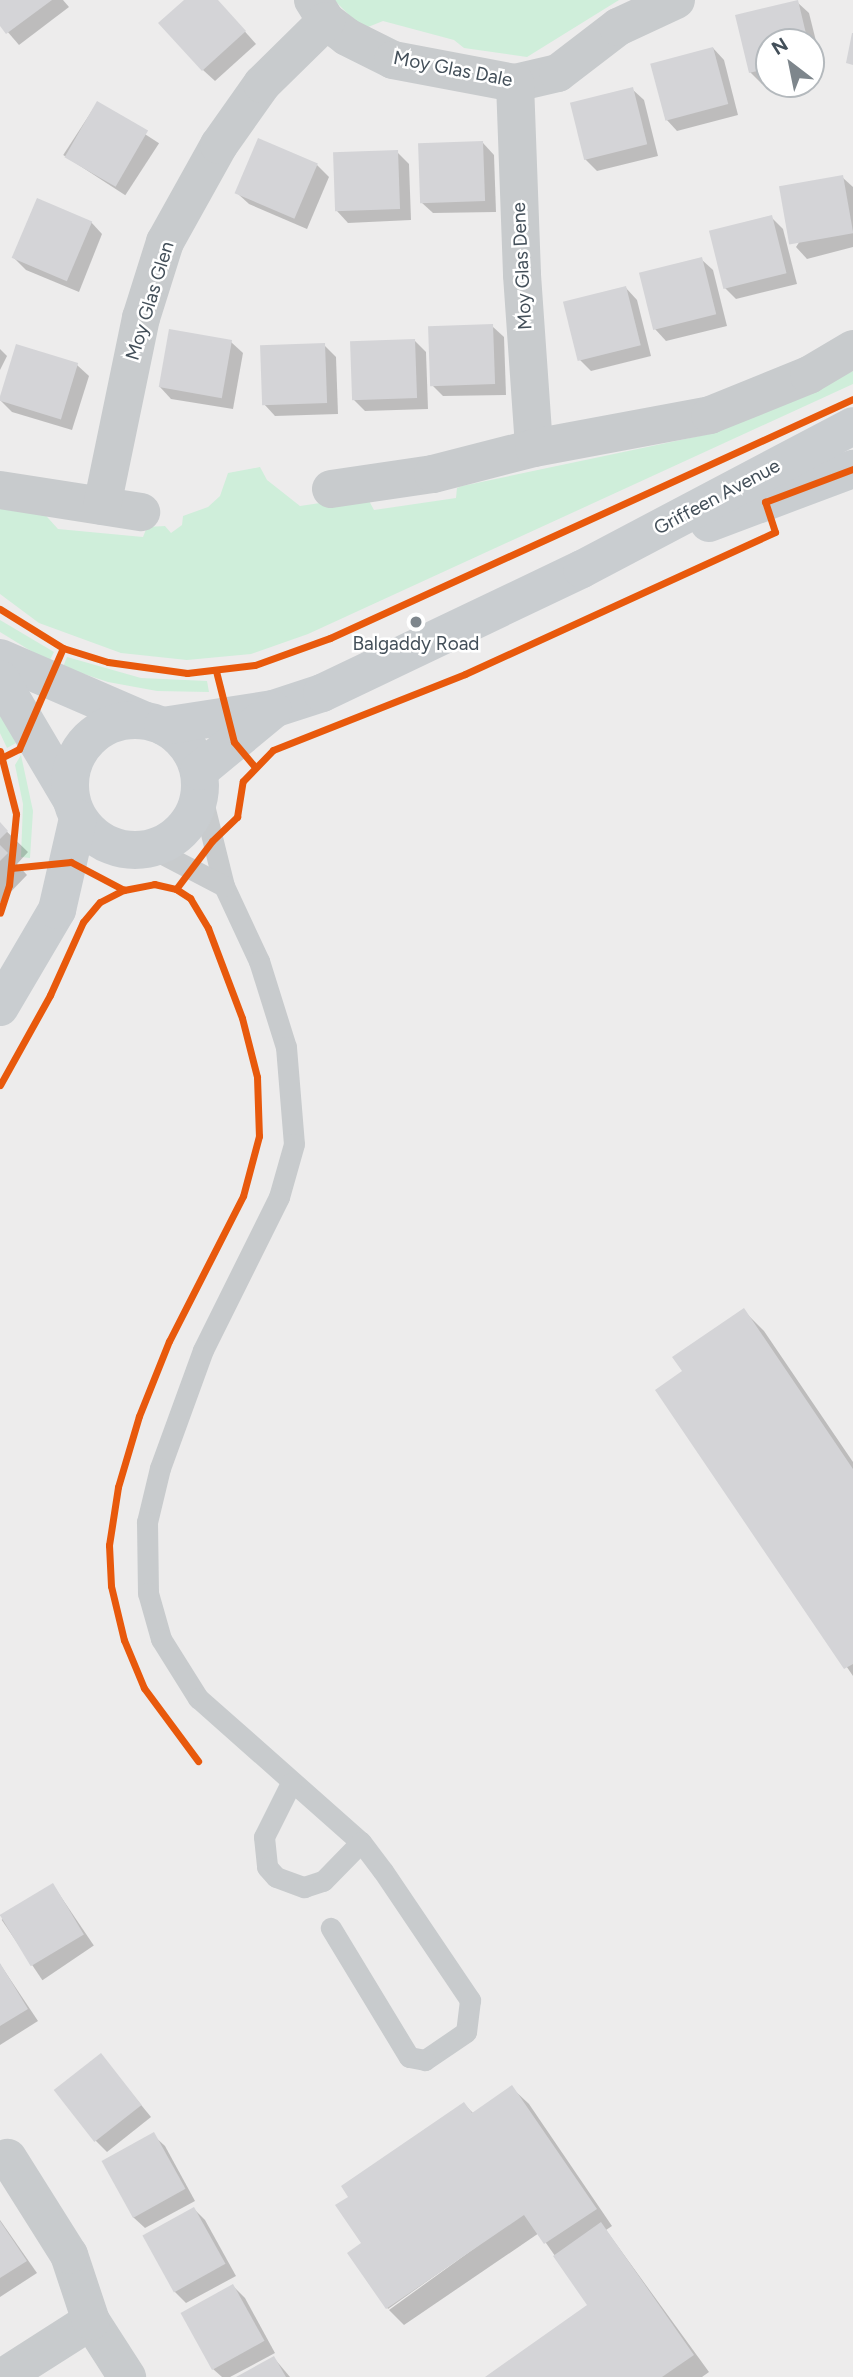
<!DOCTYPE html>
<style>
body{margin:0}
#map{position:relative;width:853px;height:2377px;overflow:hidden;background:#edecec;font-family:Figtree,sans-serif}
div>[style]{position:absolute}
.green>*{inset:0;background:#cfeeda}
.shadow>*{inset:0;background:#0003;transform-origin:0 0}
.building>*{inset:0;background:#d4d4d7;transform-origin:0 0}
.lane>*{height:21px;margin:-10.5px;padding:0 10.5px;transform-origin:10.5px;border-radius:10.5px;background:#c8cbcd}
.street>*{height:38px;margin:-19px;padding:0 19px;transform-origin:19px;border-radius:19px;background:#c8cbcd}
.secondary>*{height:38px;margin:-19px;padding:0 19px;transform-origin:19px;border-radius:19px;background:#c9cdd0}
.secondary>.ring{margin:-19px;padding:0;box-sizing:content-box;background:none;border:38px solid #c9cdd0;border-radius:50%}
.cycleway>*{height:7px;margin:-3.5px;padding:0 3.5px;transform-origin:3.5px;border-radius:3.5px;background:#e8590c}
.dots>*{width:19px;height:19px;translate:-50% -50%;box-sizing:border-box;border:4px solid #fff;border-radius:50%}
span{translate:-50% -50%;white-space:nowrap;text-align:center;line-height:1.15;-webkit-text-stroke:5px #fff;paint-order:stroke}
.street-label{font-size:19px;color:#434f59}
.poi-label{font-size:19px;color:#434f59}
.north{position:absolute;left:755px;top:28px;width:70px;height:70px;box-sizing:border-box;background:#fff;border:2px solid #b4b9bd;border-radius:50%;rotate:328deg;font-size:19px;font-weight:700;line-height:28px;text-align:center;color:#434f59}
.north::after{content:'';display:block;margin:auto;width:24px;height:32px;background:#7e868c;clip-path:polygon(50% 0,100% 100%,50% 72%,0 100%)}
</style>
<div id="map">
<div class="green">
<div style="clip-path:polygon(334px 0,619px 0,527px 57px,464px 48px,454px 40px,383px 21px,363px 29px)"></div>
<div style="clip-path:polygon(853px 371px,853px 384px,308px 634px,251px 654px,187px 660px,121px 653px,39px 623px,0 594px,0 509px,39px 508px,58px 529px,143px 537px,147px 527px,165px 526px,171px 533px,182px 525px,183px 516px,208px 507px,220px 496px,228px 473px,260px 467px,267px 480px,300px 506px,360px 497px,368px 499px,374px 510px,456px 498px,457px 488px,462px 486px,709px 434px)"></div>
<div style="clip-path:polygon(0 620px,54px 652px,49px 662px,0 632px)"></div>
<div style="clip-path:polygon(67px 657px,141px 678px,207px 681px,209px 692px,157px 691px,108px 682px,63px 667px)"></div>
<div style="clip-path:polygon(0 711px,16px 743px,7px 748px,0 733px)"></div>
<div style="clip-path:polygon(21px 755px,33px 811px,30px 858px,21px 857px,23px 804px,15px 765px)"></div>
</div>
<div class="shadow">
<div style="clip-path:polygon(0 0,63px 0,69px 7px,19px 45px,0 23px)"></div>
<div style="clip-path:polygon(187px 0,217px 0,256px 44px,215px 81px,203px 70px)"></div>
<div style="clip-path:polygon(797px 2px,809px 13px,823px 69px,811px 71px,811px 42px,769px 42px,769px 82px,762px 84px,750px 72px,737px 17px)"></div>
<div style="clip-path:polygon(713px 48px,724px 60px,738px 115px,677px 131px,666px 119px)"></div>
<div style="clip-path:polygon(632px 89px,644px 100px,658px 156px,597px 171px,585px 159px)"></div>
<div style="left:97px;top:103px;width:74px;height:62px;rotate:33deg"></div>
<div style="clip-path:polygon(483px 143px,494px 155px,496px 212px,433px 213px,421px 202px)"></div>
<div style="clip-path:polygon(397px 152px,409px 164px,411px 220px,348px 223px,337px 211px)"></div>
<div style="clip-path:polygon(317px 165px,329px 177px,307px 229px,249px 204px,237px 193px)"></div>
<div style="clip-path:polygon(842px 177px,853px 187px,853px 247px,807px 259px,796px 247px)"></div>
<div style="clip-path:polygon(771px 217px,783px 229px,797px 284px,736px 299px,725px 288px)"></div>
<div style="clip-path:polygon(91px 222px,102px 234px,79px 292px,26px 270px,14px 258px)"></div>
<div style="clip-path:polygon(701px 259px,713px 270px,727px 326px,666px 341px,655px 329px)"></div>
<div style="clip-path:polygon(626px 288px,637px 300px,651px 356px,591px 371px,579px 359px)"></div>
<div style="clip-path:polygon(492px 326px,504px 337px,506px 395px,443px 396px,432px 385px)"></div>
<div style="clip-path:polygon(415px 341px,426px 352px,428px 409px,365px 411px,353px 399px)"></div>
<div style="clip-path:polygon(231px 342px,243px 353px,233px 409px,171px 399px,160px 387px)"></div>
<div style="clip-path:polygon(324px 345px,336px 357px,338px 414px,275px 416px,264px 404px)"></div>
<div style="clip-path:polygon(0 349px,7px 356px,0 370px)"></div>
<div style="clip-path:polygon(77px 365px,89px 376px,72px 430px,12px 412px,0 400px)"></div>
<div style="clip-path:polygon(0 825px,28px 852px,17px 864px,27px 875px,0 903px)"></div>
<div style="clip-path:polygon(744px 1311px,764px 1331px,853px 1462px,853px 1676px,658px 1390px,685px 1372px)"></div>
<div style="left:53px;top:1885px;width:73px;height:62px;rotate:56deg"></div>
<div style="clip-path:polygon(0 1964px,38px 2021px,0 2045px)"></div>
<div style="clip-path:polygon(101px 2056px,151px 2117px,107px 2152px,95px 2140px)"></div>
<div style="clip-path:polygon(512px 2088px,529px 2104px,612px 2226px,606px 2230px,709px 2372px,702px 2377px,488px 2377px,590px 2306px,539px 2233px,404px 2325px,389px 2310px,530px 2208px,388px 2309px,350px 2253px,363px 2244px,464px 2104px,474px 2114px)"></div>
<div style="clip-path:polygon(153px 2135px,165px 2146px,195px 2201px,145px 2228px,133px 2217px)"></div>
<div style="clip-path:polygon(194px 2209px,205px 2220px,236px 2276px,186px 2303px,174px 2291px)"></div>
<div style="clip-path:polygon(0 2220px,37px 2273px,0 2297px)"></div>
<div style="clip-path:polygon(233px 2286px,245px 2298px,275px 2353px,230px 2377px,222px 2377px,213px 2369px)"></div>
<div style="clip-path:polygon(274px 2358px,290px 2377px,239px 2377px)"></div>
</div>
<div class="building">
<div style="clip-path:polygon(0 0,52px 0,6px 34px,0 26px)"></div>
<div style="clip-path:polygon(184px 0,218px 0,246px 31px,202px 71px,158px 23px)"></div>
<div style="clip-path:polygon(798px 0,808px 42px,769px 42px,769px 68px,749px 73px,735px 15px)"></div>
<div style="clip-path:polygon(852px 33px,853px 33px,853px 65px,846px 63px)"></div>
<div style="left:713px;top:47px;width:59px;height:65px;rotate:75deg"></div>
<div style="left:633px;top:87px;width:59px;height:65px;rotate:76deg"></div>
<div style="left:97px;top:101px;width:59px;height:65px;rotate:30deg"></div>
<div style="left:258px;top:138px;width:65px;height:60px;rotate:23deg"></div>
<div style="left:483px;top:141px;width:60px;height:65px;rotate:88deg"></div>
<div style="left:398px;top:150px;width:59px;height:65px;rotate:88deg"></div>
<div style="left:843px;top:175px;width:59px;height:65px;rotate:80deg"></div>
<div style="left:37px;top:198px;width:60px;height:65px;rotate:23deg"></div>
<div style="left:772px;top:215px;width:60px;height:65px;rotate:76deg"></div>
<div style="left:702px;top:257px;width:59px;height:65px;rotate:76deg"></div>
<div style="left:626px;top:286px;width:61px;height:65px;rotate:76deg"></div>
<div style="left:493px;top:324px;width:60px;height:65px;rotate:88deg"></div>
<div style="left:169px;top:329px;width:64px;height:59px;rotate:10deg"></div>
<div style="left:415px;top:339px;width:59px;height:65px;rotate:88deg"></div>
<div style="left:325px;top:343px;width:60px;height:65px;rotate:88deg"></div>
<div style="left:16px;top:344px;width:65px;height:59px;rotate:17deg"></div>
<div style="clip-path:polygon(0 822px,8px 831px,0 839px)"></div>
<div style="clip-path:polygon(0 845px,8px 853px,0 861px)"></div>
<div style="clip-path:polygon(744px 1308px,853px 1469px,853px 1664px,844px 1669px,655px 1390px,682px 1371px,672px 1357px)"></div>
<div style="left:53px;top:1883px;width:60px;height:62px;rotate:59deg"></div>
<div style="clip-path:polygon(0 1963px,28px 2009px,0 2026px)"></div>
<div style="left:101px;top:2053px;width:66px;height:60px;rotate:52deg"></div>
<div style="clip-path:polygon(512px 2085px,597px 2209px,544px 2244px,524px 2215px,386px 2309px,347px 2253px,361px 2243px,335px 2205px,348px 2197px,341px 2186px,464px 2102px,472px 2113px)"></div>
<div style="left:154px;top:2132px;width:65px;height:60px;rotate:61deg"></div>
<div style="left:194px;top:2207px;width:65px;height:59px;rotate:61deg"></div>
<div style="clip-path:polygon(0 2221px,27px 2261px,0 2278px)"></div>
<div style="clip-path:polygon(601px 2222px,694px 2355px,662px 2377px,485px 2377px,587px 2305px,553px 2256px)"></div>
<div style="left:233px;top:2284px;width:65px;height:60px;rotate:61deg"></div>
<div style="clip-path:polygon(274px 2356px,286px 2377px,236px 2377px)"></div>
</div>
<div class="lane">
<div style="left:200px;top:789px;width:100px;rotate:76.1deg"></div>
<div style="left:224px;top:886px;width:83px;rotate:65deg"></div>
<div style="left:259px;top:961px;width:90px;rotate:72.6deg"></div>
<div style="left:286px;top:1047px;width:97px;rotate:85.3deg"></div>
<div style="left:294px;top:1144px;width:55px;rotate:105.8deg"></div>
<div style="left:279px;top:1197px;width:171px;rotate:116.4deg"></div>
<div style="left:203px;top:1350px;width:126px;rotate:110deg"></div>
<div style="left:160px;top:1468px;width:56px;rotate:103.5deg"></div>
<div style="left:147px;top:1522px;width:71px;rotate:89.2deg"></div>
<div style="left:148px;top:1593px;width:48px;rotate:74.2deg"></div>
<div style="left:161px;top:1639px;width:70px;rotate:57.9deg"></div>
<div style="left:198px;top:1698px;width:217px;rotate:41.5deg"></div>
<div style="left:361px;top:1842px;width:36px;rotate:53deg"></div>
<div style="left:383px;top:1871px;width:156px;rotate:56deg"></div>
<div style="left:470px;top:2000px;width:32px;rotate:97deg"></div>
<div style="left:466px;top:2032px;width:50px;rotate:145.7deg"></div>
<div style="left:425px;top:2060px;width:16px;rotate:-169deg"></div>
<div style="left:409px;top:2057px;width:151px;rotate:-121.2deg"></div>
<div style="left:151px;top:848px;width:82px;rotate:27.5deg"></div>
<div style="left:291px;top:1783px;width:60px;rotate:116.6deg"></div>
<div style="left:264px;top:1837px;width:30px;rotate:84deg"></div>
<div style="left:267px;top:1867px;width:13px;rotate:48deg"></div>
<div style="left:276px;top:1877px;width:30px;rotate:20deg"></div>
<div style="left:304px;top:1887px;width:20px;rotate:-18deg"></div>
<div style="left:323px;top:1881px;width:54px;rotate:-45.7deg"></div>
</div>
<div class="street">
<div style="left:313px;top:0;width:25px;rotate:58deg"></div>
<div style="left:326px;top:21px;width:26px;rotate:37deg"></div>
<div style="left:347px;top:37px;width:51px;rotate:26.6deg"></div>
<div style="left:393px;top:60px;width:124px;rotate:10.7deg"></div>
<div style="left:515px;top:83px;width:44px;rotate:-13.1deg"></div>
<div style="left:558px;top:73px;width:76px;rotate:-37.5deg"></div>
<div style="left:618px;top:27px;width:64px;rotate:-25deg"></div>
<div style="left:515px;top:83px;width:192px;rotate:87.9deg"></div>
<div style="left:522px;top:275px;width:173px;rotate:86deg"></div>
<div style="left:331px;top:489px;width:103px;rotate:-8.4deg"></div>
<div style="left:433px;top:474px;width:104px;rotate:-14.4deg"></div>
<div style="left:534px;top:448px;width:179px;rotate:-10.6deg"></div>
<div style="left:710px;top:415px;width:107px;rotate:-22deg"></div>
<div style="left:809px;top:375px;width:51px;rotate:-30.6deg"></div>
<div style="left:0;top:490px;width:143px;rotate:8.9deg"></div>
<div style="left:102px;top:506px;width:192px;rotate:-78.3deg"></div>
<div style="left:141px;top:318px;width:80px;rotate:-72.5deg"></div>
<div style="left:165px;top:242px;width:111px;rotate:-60.9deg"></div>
<div style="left:219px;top:145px;width:75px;rotate:-54.8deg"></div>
<div style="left:262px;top:84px;width:90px;rotate:-44.5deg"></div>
<div style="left:91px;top:2321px;width:67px;rotate:57.3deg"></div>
<div style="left:3px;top:2377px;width:104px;rotate:-32.5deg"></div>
<div style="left:91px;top:2321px;width:70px;rotate:-108.4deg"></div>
<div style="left:69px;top:2255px;width:115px;rotate:-122.2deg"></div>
</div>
<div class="secondary">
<div style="left:709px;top:523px;width:154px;rotate:-20.6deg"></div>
<div style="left:0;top:658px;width:156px;rotate:23.4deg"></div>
<div style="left:0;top:679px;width:139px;rotate:59.4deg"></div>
<div class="ring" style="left:70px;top:720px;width:92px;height:92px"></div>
<div style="left:163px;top:726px;width:111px;rotate:-8.8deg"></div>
<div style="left:273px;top:709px;width:52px;rotate:-18.1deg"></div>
<div style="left:322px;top:693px;width:288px;rotate:-25.5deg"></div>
<div style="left:582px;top:569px;width:306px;rotate:-27.8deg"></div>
<div style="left:199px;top:771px;width:96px;rotate:-39.5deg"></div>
<div style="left:0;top:1007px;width:113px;rotate:-59.6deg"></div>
<div style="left:57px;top:910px;width:94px;rotate:-77.1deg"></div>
</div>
<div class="cycleway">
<div style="left:0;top:609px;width:74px;rotate:31.8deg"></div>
<div style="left:63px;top:648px;width:47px;rotate:17.3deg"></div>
<div style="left:108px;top:662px;width:80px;rotate:7.9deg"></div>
<div style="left:187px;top:673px;width:68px;rotate:-6.7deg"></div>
<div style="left:255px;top:665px;width:80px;rotate:-19.8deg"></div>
<div style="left:330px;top:638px;width:575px;rotate:-24.56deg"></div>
<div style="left:216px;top:671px;width:73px;rotate:75.8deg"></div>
<div style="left:234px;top:742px;width:31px;rotate:50deg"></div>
<div style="left:0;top:751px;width:65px;rotate:75.7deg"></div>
<div style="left:16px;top:814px;width:71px;rotate:95.6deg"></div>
<div style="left:9px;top:885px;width:29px;rotate:108deg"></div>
<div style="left:3px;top:757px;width:18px;rotate:-27deg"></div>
<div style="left:19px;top:749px;width:110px;rotate:-66.5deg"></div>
<div style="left:11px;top:868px;width:60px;rotate:-5.7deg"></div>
<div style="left:71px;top:862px;width:60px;rotate:27.8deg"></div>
<div style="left:176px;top:889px;width:17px;rotate:33deg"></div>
<div style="left:190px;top:898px;width:35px;rotate:59deg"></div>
<div style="left:208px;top:928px;width:96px;rotate:69.3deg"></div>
<div style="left:242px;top:1018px;width:61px;rotate:75.7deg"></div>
<div style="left:257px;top:1077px;width:59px;rotate:88.1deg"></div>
<div style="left:259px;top:1136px;width:62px;rotate:104.9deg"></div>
<div style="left:243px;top:1196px;width:163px;rotate:117deg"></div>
<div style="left:169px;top:1341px;width:81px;rotate:111.8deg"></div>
<div style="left:139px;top:1416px;width:74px;rotate:106.5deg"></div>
<div style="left:118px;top:1487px;width:59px;rotate:98.8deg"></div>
<div style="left:109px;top:1545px;width:41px;rotate:87.2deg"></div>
<div style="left:111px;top:1586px;width:56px;rotate:76.5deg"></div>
<div style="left:124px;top:1640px;width:52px;rotate:67.4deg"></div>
<div style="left:144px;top:1688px;width:91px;rotate:53.5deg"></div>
<div style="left:0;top:1085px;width:103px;rotate:-60.9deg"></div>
<div style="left:50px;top:995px;width:80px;rotate:-65.7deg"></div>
<div style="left:83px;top:922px;width:26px;rotate:-50deg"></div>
<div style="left:100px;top:902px;width:27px;rotate:-27deg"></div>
<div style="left:124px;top:890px;width:31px;rotate:-11deg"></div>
<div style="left:154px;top:884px;width:23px;rotate:13deg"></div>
<div style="left:176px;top:889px;width:60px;rotate:-53.1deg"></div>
<div style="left:212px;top:841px;width:35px;rotate:-44deg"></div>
<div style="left:237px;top:817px;width:36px;rotate:-81deg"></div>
<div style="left:243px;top:781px;width:43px;rotate:-45.9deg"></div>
<div style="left:273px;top:750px;width:206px;rotate:-21.6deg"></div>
<div style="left:465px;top:674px;width:341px;rotate:-24.6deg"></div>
<div style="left:775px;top:532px;width:32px;rotate:-108deg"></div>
<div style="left:765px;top:502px;width:94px;rotate:-20.6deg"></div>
</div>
<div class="dots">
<div style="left:416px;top:622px;background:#7e868c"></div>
</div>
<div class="street-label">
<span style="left:453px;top:69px;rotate:11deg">Moy Glas Dale</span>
<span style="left:522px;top:266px;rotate:-93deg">Moy Glas Dene</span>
<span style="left:150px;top:301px;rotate:-73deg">Moy Glas Glen</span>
<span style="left:717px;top:497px;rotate:-28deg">Griffeen Avenue</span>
</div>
<div class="poi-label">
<span style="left:416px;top:644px">Balgaddy Road</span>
</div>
<div class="north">N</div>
</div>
